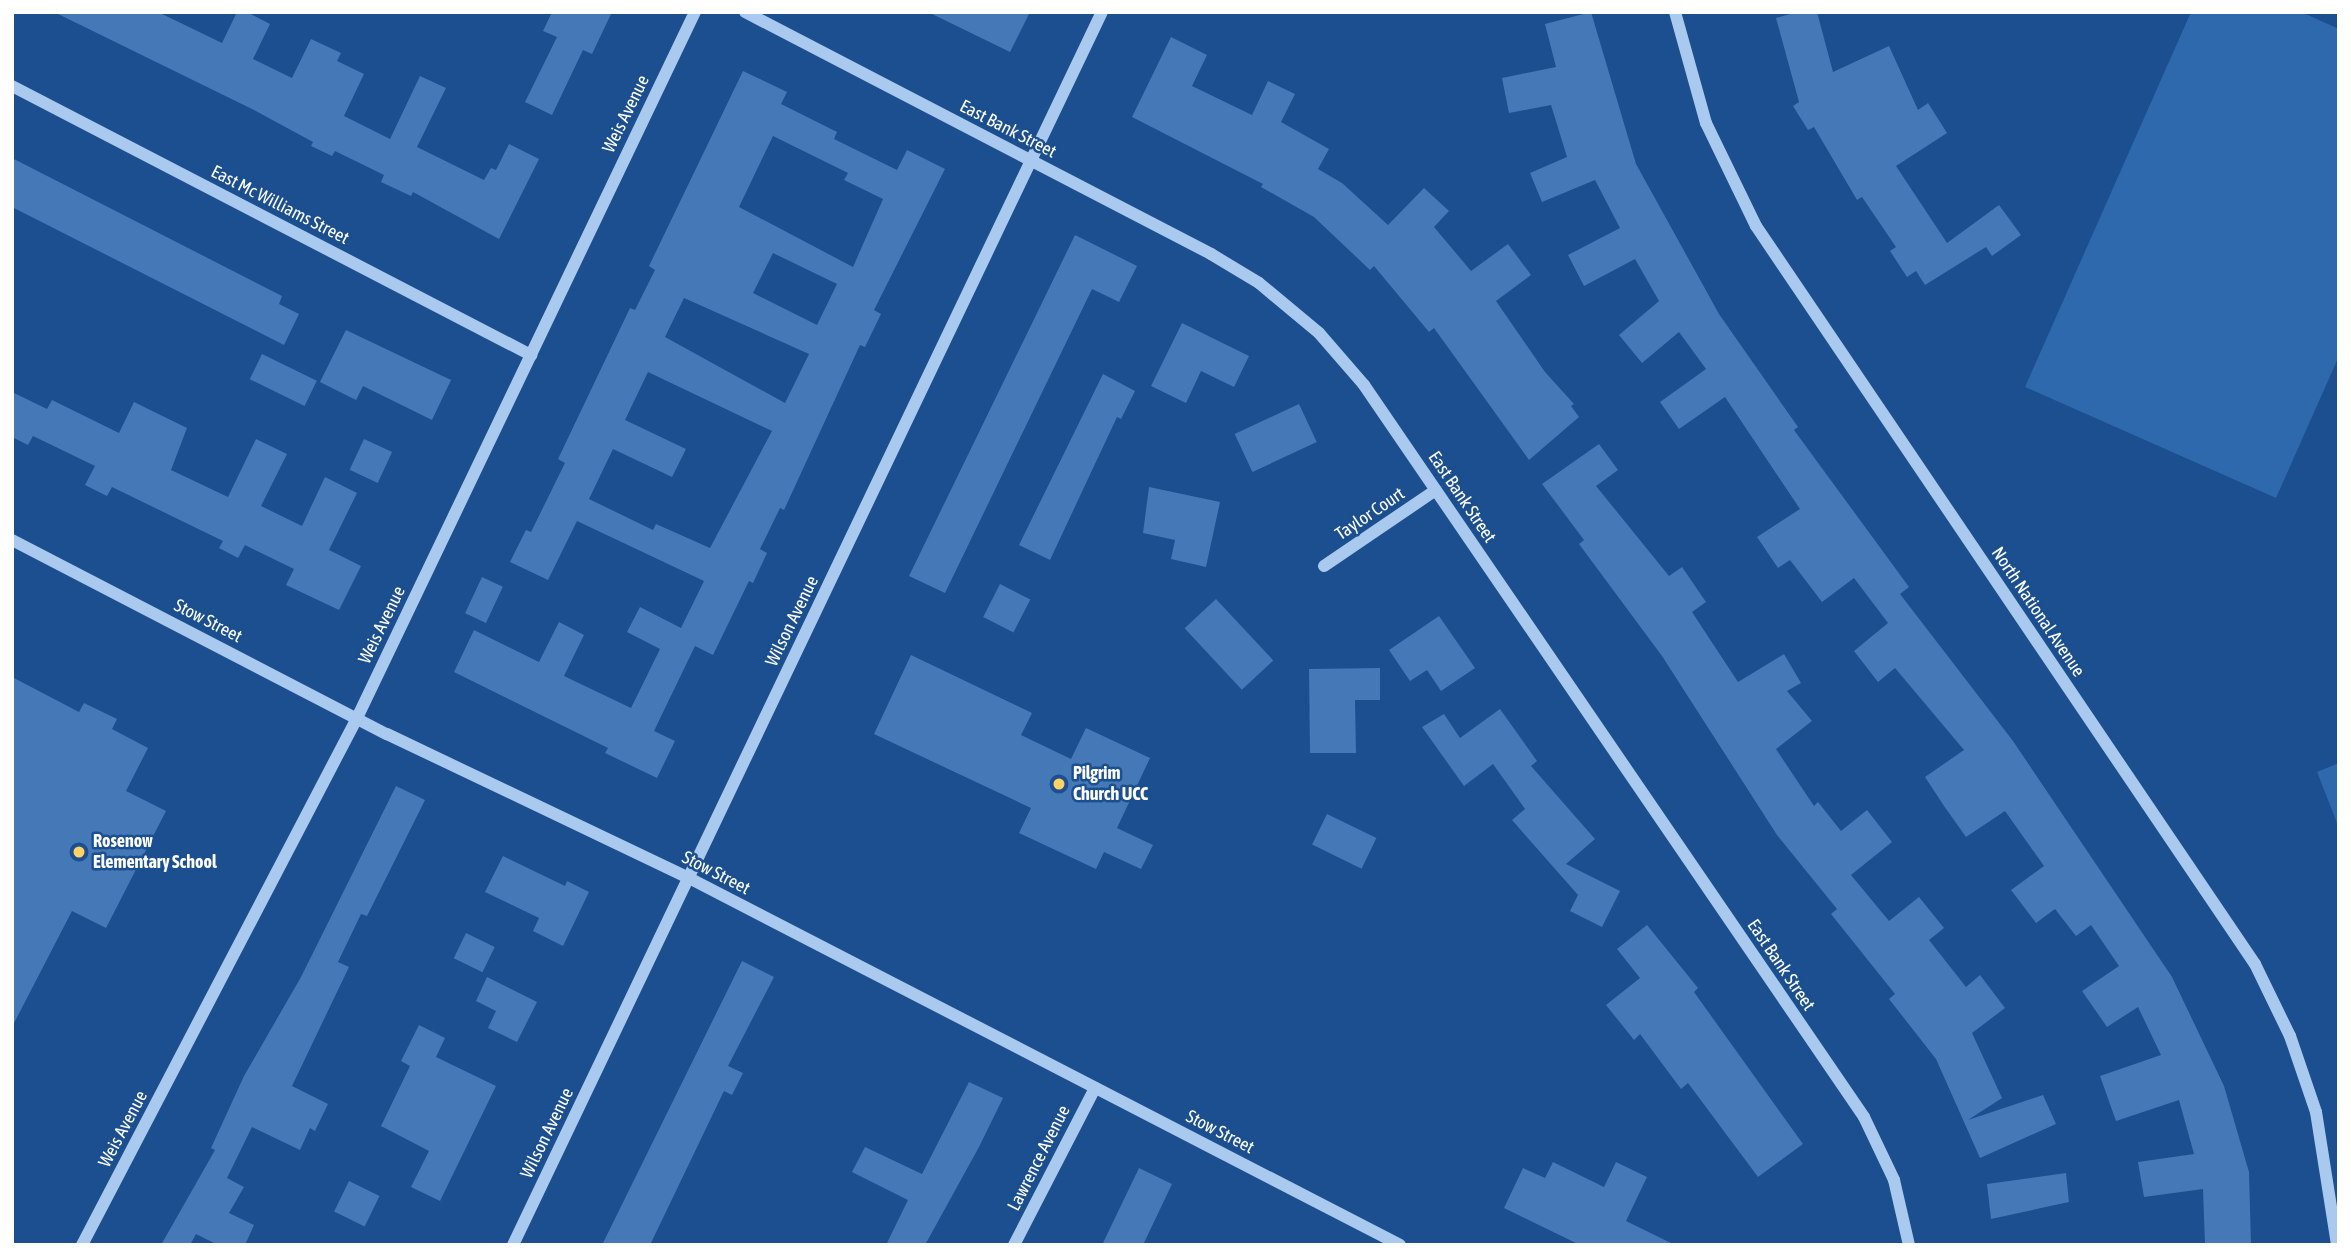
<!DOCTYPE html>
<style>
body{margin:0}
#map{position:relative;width:2351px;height:1257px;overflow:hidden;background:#1b4f8f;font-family:"Asap Condensed",sans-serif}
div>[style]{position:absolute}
.green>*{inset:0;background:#2e69ad}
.building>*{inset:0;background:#4478b7;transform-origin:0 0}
.minor>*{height:12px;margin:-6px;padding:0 6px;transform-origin:6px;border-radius:6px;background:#a9c9ee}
.dots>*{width:19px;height:19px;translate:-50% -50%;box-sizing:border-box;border:4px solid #1b4f8f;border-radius:50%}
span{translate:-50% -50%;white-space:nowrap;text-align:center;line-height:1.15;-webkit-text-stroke:5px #1b4f8f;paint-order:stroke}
.street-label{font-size:18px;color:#fff}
.poi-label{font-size:18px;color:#fff;font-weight:700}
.left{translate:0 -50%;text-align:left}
.frame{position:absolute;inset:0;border:14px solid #fff;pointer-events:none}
</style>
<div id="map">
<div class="green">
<div style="clip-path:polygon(2191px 12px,2301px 12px,2339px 29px,2339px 356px,2276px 498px,2025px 387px)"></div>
<div style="clip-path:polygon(2339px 763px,2339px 828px,2317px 772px)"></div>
</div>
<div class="building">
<div style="clip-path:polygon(54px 12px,158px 12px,222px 43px,237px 12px,247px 12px,270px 24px,253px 59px,292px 78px,311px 39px,341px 53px,337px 61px,364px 74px,344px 116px,390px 139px,420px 76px,446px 88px,417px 147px,484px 180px,491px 168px,496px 170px,509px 144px,539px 159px,499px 239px,413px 192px,411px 196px,381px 182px,384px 175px,335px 151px,332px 156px,311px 146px,313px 142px,254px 110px)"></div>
<div style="clip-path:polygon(552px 12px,612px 12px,592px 54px,583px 50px,552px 115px,525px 102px,557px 37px,543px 31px)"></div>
<div style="clip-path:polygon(928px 12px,1030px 12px,1010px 52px)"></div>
<div style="clip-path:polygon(1591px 12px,1636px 164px,1719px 314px,1798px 427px,1794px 430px,1909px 587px,1900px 594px,2013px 741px,2172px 977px,2224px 1086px,2249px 1172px,2251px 1245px,2205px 1245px,2203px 1189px,2144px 1197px,2138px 1162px,2194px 1154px,2179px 1100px,2116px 1121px,2100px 1076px,2161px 1055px,2138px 1007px,2107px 1027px,2082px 991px,2119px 966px,2091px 925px,2076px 936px,2055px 909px,2036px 923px,2011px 890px,2044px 866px,2005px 811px,1966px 837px,1944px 806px,1925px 777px,1964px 750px,1895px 668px,1878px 682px,1854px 651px,1888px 623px,1854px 578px,1822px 602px,1790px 560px,1778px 568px,1757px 537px,1800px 509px,1725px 397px,1679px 429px,1660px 402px,1706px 369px,1679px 332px,1642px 363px,1619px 335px,1659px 301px,1635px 259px,1584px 286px,1568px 255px,1620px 228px,1595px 180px,1542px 202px,1530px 173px,1567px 157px,1551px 105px,1509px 113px,1502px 78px,1556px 67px,1545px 24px)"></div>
<div style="clip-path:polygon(1797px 12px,1817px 12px,1833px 72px,1889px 46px,1918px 110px,1928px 103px,1947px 133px,1896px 166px,1947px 243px,1999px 205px,2021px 235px,1992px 256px,1986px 247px,1925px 285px,1916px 271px,1907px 277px,1890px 251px,1896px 247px,1862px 197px,1857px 200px,1814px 127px,1808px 130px,1793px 106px,1799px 102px,1776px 18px)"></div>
<div style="clip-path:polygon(1171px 37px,1207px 55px,1192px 86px,1252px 115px,1268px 81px,1295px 94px,1281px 122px,1329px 149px,1318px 169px,1342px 183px,1388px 225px,1424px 188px,1449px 211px,1434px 227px,1471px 271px,1508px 244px,1531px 275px,1496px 301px,1545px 372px,1574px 404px,1571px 406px,1579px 417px,1529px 460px,1434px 328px,1429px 332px,1374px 266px,1370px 270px,1314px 217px,1261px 187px,1263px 184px,1132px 117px)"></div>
<div style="clip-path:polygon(evenodd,743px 71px,787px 92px,781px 104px,837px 132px,834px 139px,897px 170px,907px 150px,945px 169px,874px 310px,881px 314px,865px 347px,860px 345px,784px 510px,780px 508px,760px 549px,767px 553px,753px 583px,749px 581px,713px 655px,695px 646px,654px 731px,675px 741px,657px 778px,605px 753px,608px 748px,454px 672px,474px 630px,539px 662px,559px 622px,584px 635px,564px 676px,631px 708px,660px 649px,627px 632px,640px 607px,681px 628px,704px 581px,577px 521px,548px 580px,510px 562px,526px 530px,531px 532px,565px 463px,558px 459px,630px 308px,635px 310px,655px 270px,649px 266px,743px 71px,773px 136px,848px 173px,844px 180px,883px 199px,853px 267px,739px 207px,773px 136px,743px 71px,773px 253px,837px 284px,817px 325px,753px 293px,773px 253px,743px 71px,684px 298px,809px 354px,785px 403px,665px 337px,684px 298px,743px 71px,648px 372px,772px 431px,710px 548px,656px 524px,653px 530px,589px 499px,613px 449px,672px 477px,686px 449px,625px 420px,648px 372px)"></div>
<div style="clip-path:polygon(12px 158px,282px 296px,279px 304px,299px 314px,284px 345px,12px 207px)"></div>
<div style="clip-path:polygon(1075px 235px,1137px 266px,1119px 302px,1092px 289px,945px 593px,909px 576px)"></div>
<div style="clip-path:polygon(1182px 323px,1249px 356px,1234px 387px,1201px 371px,1186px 403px,1151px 386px)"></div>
<div style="clip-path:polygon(346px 330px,451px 380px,432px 420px,363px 386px,356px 400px,320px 382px)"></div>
<div style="left:262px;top:354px;width:61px;height:28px;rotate:26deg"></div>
<div style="clip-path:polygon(1103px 374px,1135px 391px,1121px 419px,1117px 417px,1050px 560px,1019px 545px)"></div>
<div style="clip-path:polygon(12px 392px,47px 409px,52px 400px,119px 433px,134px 402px,187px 428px,171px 470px,228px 497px,256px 439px,287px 454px,261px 506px,302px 526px,325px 477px,357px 493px,329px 550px,361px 566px,339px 610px,286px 585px,294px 569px,245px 545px,238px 558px,219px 548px,223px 541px,112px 487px,107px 496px,85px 485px,95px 466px,33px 436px,28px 445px,12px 437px)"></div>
<div style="left:1299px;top:404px;width:42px;height:71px;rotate:65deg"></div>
<div style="left:364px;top:439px;width:31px;height:34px;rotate:25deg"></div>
<div style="clip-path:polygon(1599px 444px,1618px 470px,1596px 486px,1669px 576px,1682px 567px,1706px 602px,1692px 612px,1738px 682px,1784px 654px,1801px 683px,1787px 691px,1812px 721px,1776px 749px,1814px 806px,1818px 802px,1841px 831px,1867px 810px,1892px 842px,1851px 875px,1889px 921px,1919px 897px,1944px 928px,1929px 940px,1966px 987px,1980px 975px,2005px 1008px,1972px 1033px,2002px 1098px,1968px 1120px,2043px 1095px,2056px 1124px,1980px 1158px,1936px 1059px,1889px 999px,1895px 994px,1831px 914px,1837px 909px,1777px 835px,1662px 656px,1579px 544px,1584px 540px,1542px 484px)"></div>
<div style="clip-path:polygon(1149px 487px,1220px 502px,1206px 567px,1171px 559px,1175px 540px,1143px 533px)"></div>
<div style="left:482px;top:577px;width:23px;height:40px;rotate:25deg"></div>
<div style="left:1000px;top:584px;width:34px;height:37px;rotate:27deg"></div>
<div style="left:1216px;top:599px;width:84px;height:43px;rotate:47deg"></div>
<div style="clip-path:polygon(1439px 616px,1475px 668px,1441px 691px,1427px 670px,1410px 681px,1389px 650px)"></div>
<div style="clip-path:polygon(911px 655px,1032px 713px,1021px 735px,1071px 759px,1086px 728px,1150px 758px,1117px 828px,1153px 845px,1141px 869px,1104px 852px,1096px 869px,1019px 833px,1031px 808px,874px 734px)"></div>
<div style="clip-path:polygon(1380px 668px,1380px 700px,1355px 700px,1356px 753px,1310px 753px,1309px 669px)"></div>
<div style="clip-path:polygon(12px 677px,79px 712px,84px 703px,117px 719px,112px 729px,148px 748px,126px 791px,166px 811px,106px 928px,72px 911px,12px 1027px)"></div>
<div style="clip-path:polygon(1500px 709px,1537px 761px,1531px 766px,1595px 839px,1566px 864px,1620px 891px,1602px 927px,1570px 911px,1578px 895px,1512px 820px,1525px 809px,1493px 764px,1464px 786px,1422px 727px,1444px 714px,1460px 738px)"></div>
<div style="clip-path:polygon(396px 786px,425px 800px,367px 916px,361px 914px,338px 962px,349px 967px,292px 1086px,328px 1104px,315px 1131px,310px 1128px,300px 1150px,252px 1127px,227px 1178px,244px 1187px,229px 1213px,254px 1225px,245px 1245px,218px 1245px,196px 1234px,190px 1245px,161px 1245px,215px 1150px,211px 1148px,244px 1076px,301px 977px)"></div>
<div style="left:1327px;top:814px;width:55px;height:34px;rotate:26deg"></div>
<div style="clip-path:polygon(503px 856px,565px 886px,567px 881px,589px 892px,563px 946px,533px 931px,539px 918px,485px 892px)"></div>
<div style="clip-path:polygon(1647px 925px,1698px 988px,1694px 992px,1803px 1144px,1758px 1177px,1688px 1083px,1681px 1089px,1640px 1034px,1634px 1040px,1606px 1005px,1640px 978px,1617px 949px)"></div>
<div style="left:466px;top:933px;width:32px;height:28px;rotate:26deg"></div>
<div style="clip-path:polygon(742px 961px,774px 977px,728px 1066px,743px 1073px,732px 1095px,724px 1091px,650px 1245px,602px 1245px)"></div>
<div style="clip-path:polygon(487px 977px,537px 1002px,517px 1042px,488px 1028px,496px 1011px,476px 1001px)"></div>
<div style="clip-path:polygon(419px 1025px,445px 1038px,436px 1057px,496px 1086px,440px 1201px,411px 1187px,429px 1151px,381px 1126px,410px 1066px,401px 1061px)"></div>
<div style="clip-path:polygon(969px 1082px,1003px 1098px,979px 1147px,925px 1245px,886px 1245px,908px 1200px,852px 1172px,865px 1147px,922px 1174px)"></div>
<div style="clip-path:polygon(1553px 1162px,1604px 1187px,1616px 1162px,1647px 1177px,1626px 1221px,1675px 1245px,1580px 1245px,1504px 1208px,1523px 1168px,1545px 1178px)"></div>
<div style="clip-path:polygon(1139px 1168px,1172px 1184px,1143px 1245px,1102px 1245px)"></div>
<div style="clip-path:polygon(2066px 1173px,2069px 1202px,1991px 1219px,1987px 1184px)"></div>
<div style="left:349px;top:1181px;width:34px;height:34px;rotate:26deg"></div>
</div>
<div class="minor">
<div style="left:745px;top:12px;width:525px;rotate:27.44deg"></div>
<div style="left:1211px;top:254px;width:56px;rotate:31.1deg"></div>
<div style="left:1259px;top:283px;width:78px;rotate:39.8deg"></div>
<div style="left:1319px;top:333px;width:69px;rotate:49.1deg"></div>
<div style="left:1364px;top:385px;width:886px;rotate:55.66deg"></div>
<div style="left:1864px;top:1117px;width:70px;rotate:64.5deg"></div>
<div style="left:1894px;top:1180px;width:67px;rotate:77deg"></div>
<div style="left:1675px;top:12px;width:115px;rotate:74.4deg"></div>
<div style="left:1706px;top:123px;width:114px;rotate:64.1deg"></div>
<div style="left:1756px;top:226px;width:891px;rotate:55.94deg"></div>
<div style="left:2255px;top:964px;width:80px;rotate:64.1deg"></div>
<div style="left:2290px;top:1036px;width:80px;rotate:71.1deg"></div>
<div style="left:2316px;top:1112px;width:135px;rotate:81deg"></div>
<div style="left:12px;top:86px;width:585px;rotate:27.4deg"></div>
<div style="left:12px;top:540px;width:422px;rotate:27.4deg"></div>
<div style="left:387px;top:734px;width:335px;rotate:25.5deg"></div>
<div style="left:689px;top:878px;width:800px;rotate:27.3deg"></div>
<div style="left:1324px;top:566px;width:135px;rotate:-34.2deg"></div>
<div style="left:82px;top:1245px;width:594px;rotate:-62.44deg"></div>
<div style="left:357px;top:718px;width:783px;rotate:-64.42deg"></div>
<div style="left:513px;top:1245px;width:1366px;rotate:-64.47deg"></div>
<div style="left:1014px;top:1245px;width:177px;rotate:-62.7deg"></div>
</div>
<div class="dots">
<div style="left:1059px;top:784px;background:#ffd166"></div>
<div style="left:79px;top:852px;background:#ffd166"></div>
</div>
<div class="street-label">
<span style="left:626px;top:114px;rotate:-64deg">Weis Avenue</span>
<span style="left:1008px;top:129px;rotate:27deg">East Bank Street</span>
<span style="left:280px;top:205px;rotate:27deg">East Mc Williams Street</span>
<span style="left:1462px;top:497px;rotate:56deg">East Bank Street</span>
<span style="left:1370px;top:514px;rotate:-34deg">Taylor Court</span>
<span style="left:2038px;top:612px;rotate:56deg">North National Avenue</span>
<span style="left:208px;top:621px;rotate:27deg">Stow Street</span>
<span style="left:792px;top:621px;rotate:-64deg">Wilson Avenue</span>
<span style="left:382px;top:625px;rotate:-64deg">Weis Avenue</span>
<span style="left:716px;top:873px;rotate:27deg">Stow Street</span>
<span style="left:1781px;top:965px;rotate:56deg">East Bank Street</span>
<span style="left:123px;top:1129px;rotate:-62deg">Weis Avenue</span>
<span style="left:1220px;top:1132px;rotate:27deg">Stow Street</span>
<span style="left:547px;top:1133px;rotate:-64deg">Wilson Avenue</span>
<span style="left:1039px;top:1158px;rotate:-63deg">Lawrence Avenue</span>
</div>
<div class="poi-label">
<span class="left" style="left:1073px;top:784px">Pilgrim<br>Church UCC</span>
<span class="left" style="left:93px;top:852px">Rosenow<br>Elementary School</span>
</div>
<div class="frame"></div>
</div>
